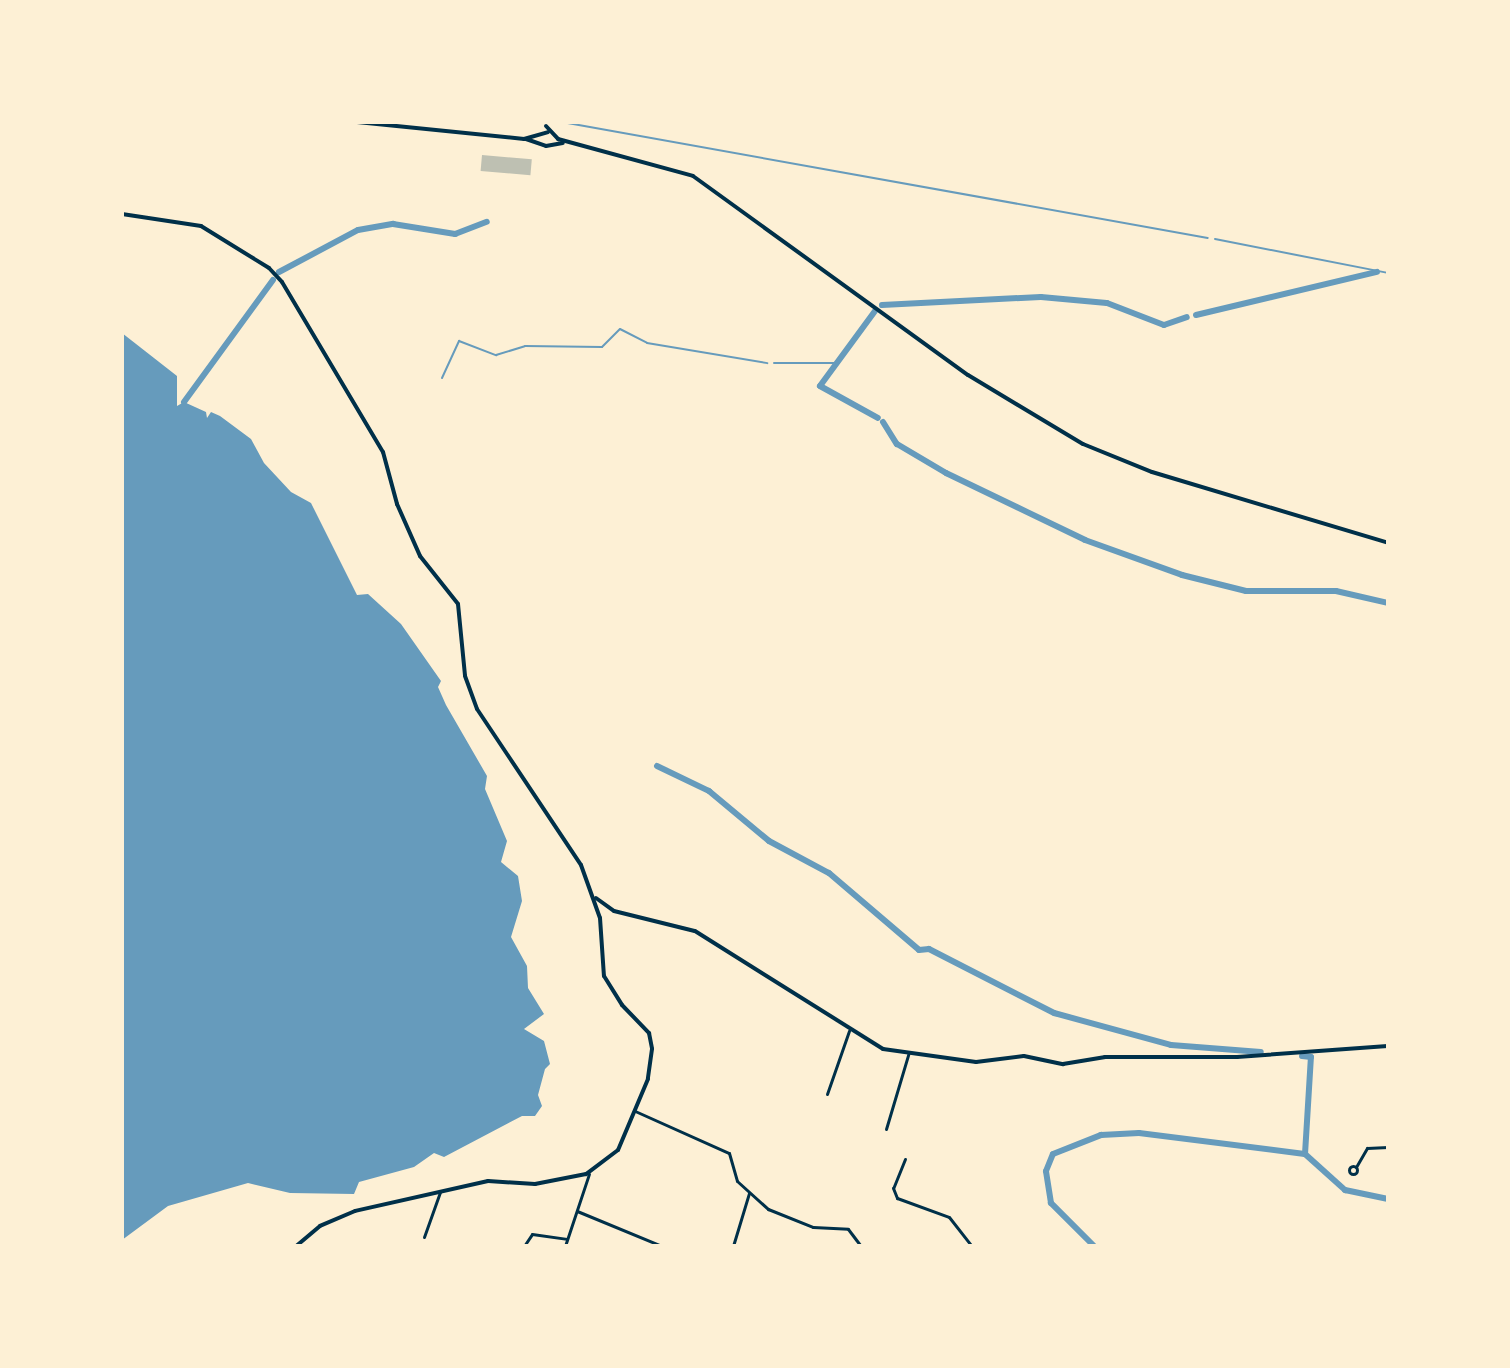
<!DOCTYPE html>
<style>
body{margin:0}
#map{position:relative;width:1510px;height:1368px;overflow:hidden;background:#fdf0d5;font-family:"Noto Sans",sans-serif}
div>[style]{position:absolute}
.water>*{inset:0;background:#669bbc}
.stream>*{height:2px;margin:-1px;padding:0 1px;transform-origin:1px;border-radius:1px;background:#669bbc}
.canal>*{height:6px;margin:-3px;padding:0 3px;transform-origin:3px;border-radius:3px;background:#669bbc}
.building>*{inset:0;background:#bec0b2;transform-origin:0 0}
.minor>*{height:3px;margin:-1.5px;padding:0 1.5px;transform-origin:1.5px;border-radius:1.5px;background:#003049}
.minor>.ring{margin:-1.5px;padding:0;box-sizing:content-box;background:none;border:3px solid #003049;border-radius:50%}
.tertiary>*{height:4px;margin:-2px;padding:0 2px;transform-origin:2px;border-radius:2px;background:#003049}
.secondary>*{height:4px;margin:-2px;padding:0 2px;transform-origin:2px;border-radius:2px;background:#003049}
span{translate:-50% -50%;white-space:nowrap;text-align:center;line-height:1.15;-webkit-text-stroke:8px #fdf0d5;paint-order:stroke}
.frame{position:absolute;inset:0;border:124px solid #fdf0d5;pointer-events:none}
</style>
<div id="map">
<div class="water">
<div style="clip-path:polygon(122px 333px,177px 376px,177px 406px,184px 402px,206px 412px,207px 418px,211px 412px,220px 416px,251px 439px,264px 463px,291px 492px,311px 503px,357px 595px,368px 594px,401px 624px,441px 681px,438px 687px,446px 705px,487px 776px,485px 789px,507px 841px,501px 862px,518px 876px,522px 901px,511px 937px,527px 966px,528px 988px,544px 1014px,524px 1029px,544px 1041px,550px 1064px,545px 1069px,538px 1095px,542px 1106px,535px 1116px,522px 1116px,444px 1157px,434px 1153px,414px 1167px,359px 1182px,354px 1194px,290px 1193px,248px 1183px,168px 1206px,122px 1240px)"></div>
</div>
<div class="stream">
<div style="left:562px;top:122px;width:656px;rotate:10.18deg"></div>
<div style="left:1215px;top:239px;width:176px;rotate:11.1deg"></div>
<div style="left:774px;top:363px;width:63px"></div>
<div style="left:442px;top:378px;width:41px;rotate:-65.3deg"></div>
<div style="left:459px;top:341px;width:40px;rotate:21deg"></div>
<div style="left:496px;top:355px;width:30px;rotate:-17deg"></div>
<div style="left:525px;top:346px;width:77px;rotate:0.7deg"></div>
<div style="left:602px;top:347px;width:25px;rotate:-45deg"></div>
<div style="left:620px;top:329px;width:30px;rotate:27deg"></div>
<div style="left:647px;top:343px;width:122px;rotate:9.5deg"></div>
</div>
<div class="canal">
<div style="left:279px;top:272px;width:89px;rotate:-28deg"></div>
<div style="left:358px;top:230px;width:36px;rotate:-10deg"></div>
<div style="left:393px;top:224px;width:63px;rotate:9.2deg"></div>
<div style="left:455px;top:234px;width:34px;rotate:-21deg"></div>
<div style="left:882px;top:305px;width:159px;rotate:-2.9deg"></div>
<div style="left:1041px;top:297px;width:66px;rotate:5.2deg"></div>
<div style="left:1107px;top:303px;width:61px;rotate:21.1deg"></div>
<div style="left:1164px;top:325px;width:24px;rotate:-19deg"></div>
<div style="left:875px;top:311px;width:93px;rotate:126.3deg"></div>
<div style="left:820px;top:386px;width:66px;rotate:28.9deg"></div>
<div style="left:1196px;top:315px;width:186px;rotate:-13.4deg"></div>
<div style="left:184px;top:402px;width:151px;rotate:-53.9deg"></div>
<div style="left:883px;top:422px;width:26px;rotate:58deg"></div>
<div style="left:897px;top:444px;width:57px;rotate:30.6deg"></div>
<div style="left:946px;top:473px;width:154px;rotate:25.7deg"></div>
<div style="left:1085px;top:540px;width:103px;rotate:19.8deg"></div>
<div style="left:1182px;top:575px;width:66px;rotate:14deg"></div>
<div style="left:1246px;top:591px;width:90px"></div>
<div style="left:1336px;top:591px;width:53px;rotate:13deg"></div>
<div style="left:657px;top:766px;width:58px;rotate:25.7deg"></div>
<div style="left:709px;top:791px;width:78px;rotate:39.8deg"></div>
<div style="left:769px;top:841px;width:68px;rotate:28.1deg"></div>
<div style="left:829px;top:873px;width:118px;rotate:40.5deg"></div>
<div style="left:919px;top:950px;width:10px;rotate:-6deg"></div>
<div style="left:929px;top:949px;width:140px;rotate:27.1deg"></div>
<div style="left:1054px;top:1013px;width:121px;rotate:15.3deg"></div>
<div style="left:1171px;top:1045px;width:90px;rotate:4.4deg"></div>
<div style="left:1305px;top:1154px;width:54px;rotate:42deg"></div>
<div style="left:1345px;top:1190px;width:44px;rotate:11.8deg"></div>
<div style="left:1094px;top:1246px;width:61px;rotate:-135deg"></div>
<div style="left:1051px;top:1203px;width:32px;rotate:-99deg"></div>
<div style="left:1046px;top:1171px;width:18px;rotate:-68deg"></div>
<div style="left:1053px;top:1154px;width:52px;rotate:-21.6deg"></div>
<div style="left:1101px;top:1135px;width:38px;rotate:-3deg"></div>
<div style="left:1139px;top:1133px;width:167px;rotate:7.2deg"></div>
<div style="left:1305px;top:1154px;width:97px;rotate:-86.5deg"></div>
<div style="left:1311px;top:1057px;width:9px;rotate:-174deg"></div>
</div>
<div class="building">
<div style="left:482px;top:155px;width:50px;height:16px;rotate:5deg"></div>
</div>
<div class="minor">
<div style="left:827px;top:1094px;width:67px;rotate:-70.8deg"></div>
<div style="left:635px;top:1111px;width:103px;rotate:24.1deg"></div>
<div style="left:729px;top:1153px;width:29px;rotate:74deg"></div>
<div style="left:737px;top:1181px;width:42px;rotate:42.1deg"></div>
<div style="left:768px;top:1209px;width:48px;rotate:21.8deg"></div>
<div style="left:813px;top:1227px;width:35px;rotate:3deg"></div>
<div style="left:848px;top:1229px;width:21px;rotate:53deg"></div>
<div style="left:886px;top:1129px;width:80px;rotate:-73.4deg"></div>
<div style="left:905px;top:1159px;width:31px;rotate:112deg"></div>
<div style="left:893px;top:1188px;width:11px;rotate:68deg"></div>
<div style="left:897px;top:1198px;width:55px;rotate:20.1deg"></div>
<div style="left:949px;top:1217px;width:37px;rotate:52deg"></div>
<div class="ring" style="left:1349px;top:1166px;width:5px;height:5px"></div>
<div style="left:1356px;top:1167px;width:22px;rotate:-60deg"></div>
<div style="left:1367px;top:1148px;width:21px;rotate:-3deg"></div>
<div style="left:577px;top:1211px;width:92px;rotate:22.4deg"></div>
<div style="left:424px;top:1237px;width:48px;rotate:-70.4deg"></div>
<div style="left:524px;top:1246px;width:14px;rotate:-56deg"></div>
<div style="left:532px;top:1234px;width:35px;rotate:8deg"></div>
<div style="left:565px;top:1246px;width:76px;rotate:-71.6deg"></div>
<div style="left:733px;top:1246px;width:55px;rotate:-73.2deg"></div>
</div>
<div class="tertiary">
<div style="left:122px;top:214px;width:80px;rotate:8.6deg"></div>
<div style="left:201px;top:226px;width:80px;rotate:31.7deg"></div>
<div style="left:269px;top:268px;width:19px;rotate:47deg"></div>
<div style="left:282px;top:282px;width:198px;rotate:59.3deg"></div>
<div style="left:383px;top:452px;width:54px;rotate:74.9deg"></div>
<div style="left:397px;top:504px;width:57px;rotate:66.1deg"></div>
<div style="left:420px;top:556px;width:61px;rotate:51.6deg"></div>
<div style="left:458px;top:604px;width:72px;rotate:84.4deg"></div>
<div style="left:465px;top:676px;width:35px;rotate:70deg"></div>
<div style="left:477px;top:709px;width:187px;rotate:56.3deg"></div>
<div style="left:581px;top:865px;width:56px;rotate:70.3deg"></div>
<div style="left:600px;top:918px;width:58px;rotate:86.1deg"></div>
<div style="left:604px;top:976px;width:34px;rotate:58deg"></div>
<div style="left:622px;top:1005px;width:39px;rotate:46deg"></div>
<div style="left:649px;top:1033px;width:16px;rotate:79deg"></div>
<div style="left:652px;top:1049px;width:30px;rotate:98deg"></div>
<div style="left:648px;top:1079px;width:77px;rotate:112.9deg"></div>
<div style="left:618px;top:1150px;width:40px;rotate:143deg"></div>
<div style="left:586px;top:1174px;width:52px;rotate:168.9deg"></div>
<div style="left:535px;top:1184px;width:47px;rotate:-176.3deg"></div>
<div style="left:488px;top:1181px;width:136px;rotate:167.3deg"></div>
<div style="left:355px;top:1211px;width:38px;rotate:157deg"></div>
<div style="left:320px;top:1226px;width:31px;rotate:140deg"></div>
<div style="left:596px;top:898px;width:22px;rotate:36deg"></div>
<div style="left:614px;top:911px;width:83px;rotate:13.9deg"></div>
<div style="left:695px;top:931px;width:222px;rotate:32.1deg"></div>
<div style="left:883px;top:1049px;width:94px;rotate:8deg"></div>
<div style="left:976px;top:1062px;width:48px;rotate:-7.1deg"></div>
<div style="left:1024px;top:1056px;width:40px;rotate:12deg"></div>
<div style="left:1063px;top:1064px;width:43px;rotate:-9.5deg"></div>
<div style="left:1105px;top:1057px;width:132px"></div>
<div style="left:1237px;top:1057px;width:151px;rotate:-4.2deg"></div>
</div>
<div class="secondary">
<div style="left:357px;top:122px;width:168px;rotate:5.8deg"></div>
<div style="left:524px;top:139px;width:25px;rotate:-16deg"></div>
<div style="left:546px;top:126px;width:18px;rotate:47deg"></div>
<div style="left:558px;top:139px;width:140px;rotate:15.3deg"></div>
<div style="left:693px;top:176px;width:339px;rotate:35.9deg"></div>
<div style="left:968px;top:375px;width:134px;rotate:31deg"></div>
<div style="left:1083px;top:444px;width:74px;rotate:22.1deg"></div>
<div style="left:1152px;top:472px;width:246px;rotate:16.7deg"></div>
<div style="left:526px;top:139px;width:21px;rotate:19deg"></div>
<div style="left:546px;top:146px;width:17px;rotate:-10deg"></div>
</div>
<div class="frame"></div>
</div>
